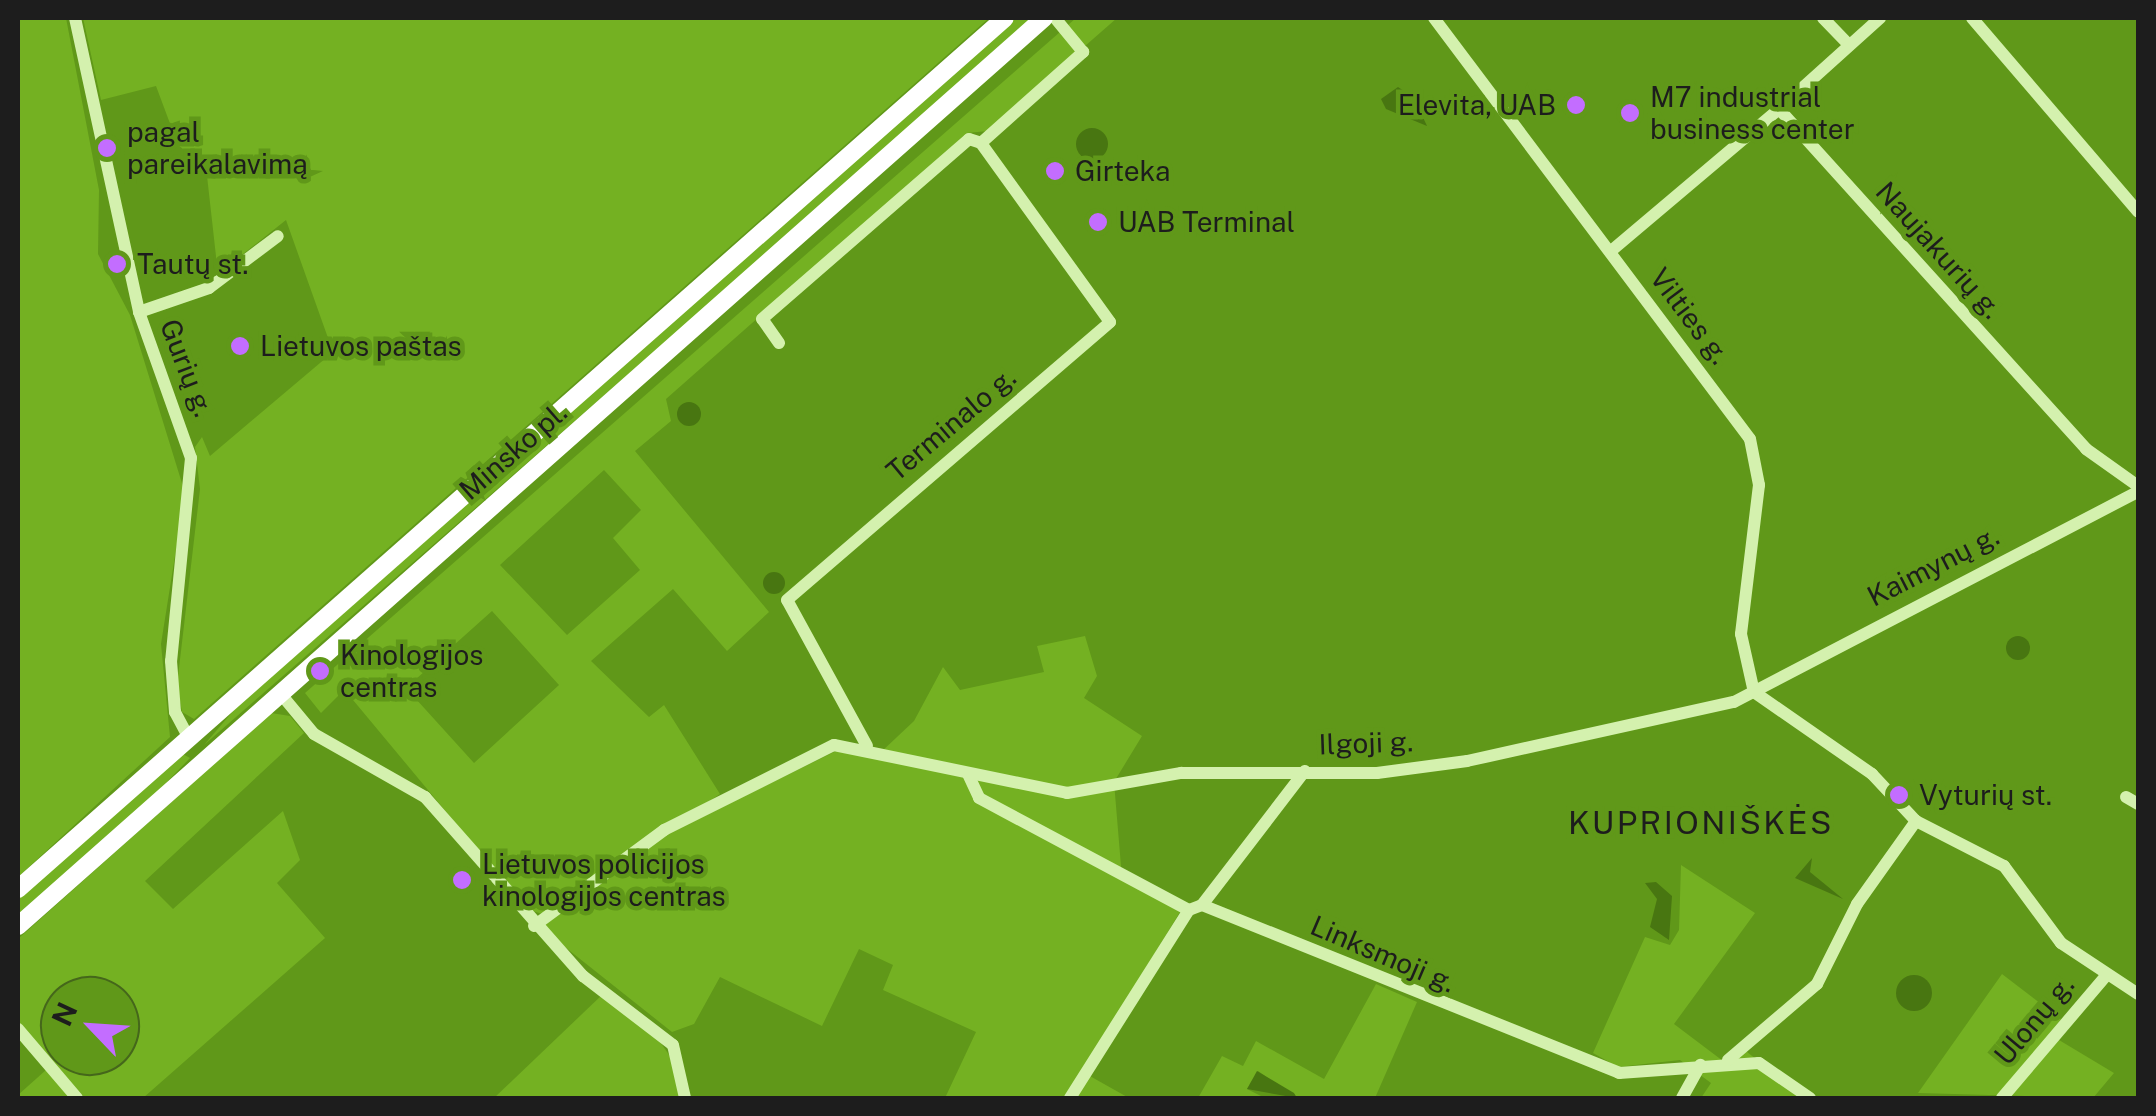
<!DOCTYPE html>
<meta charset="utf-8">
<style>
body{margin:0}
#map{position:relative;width:2156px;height:1116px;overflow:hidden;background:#609819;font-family:"Public Sans",sans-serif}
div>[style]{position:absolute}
.green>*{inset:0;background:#74b122}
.water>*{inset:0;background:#487611}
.round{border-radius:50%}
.minor>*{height:12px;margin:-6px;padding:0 6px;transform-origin:6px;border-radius:6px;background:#d4f1ae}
.highway>*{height:18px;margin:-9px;padding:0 9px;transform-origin:9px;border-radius:9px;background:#fff}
.dots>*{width:28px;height:28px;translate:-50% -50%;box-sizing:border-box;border:5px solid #609819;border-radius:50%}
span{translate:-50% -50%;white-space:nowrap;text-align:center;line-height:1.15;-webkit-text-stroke:9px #609819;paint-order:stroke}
.poi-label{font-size:28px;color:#1d1d1d}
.left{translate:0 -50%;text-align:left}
.right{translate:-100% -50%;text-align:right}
.street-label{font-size:28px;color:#1d1d1d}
.quarter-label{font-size:32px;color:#1d1d1d;letter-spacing:2.5px}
.frame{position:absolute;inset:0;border:20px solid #1d1d1d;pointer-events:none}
.north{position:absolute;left:40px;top:976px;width:100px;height:100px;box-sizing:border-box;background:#609819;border:2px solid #45671b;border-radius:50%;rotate:295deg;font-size:28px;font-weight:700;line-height:40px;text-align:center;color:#1d1d1d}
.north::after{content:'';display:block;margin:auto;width:35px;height:45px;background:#c36dff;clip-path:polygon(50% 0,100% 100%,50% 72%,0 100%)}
</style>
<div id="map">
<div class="green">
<div style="clip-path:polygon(18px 18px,66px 18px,99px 190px,98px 254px,130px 315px,185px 493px,161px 644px,170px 737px,18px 877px)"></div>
<div style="clip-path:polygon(83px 18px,989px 18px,194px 719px,182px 712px,177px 685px,200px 489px,195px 447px,202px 437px,210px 456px,333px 352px,286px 220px,218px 274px,206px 167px,178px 145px,156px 86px,101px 100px)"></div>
<div style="clip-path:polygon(1015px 18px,1036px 18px,204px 745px,253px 688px)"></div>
<div style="clip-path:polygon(evenodd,1076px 18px,1117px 18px,988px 131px,967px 133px,666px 399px,671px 421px,635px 451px,769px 612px,727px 651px,673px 589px,591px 661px,649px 717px,664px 705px,720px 794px,542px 914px,527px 909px,353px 700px,343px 691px,321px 713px,305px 693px,1076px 18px,604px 470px,641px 510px,613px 538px,640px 570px,567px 635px,500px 565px,604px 470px,1076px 18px,492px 611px,559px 685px,474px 763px,406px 688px,492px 611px)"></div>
<div style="clip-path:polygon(1085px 636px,1097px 676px,1084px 698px,1142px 736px,1114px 782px,1122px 878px,1180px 912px,1066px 1098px,945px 1098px,976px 1032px,883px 990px,893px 965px,859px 949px,822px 1026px,720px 977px,694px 1024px,672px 1032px,541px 928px,663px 836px,838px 750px,880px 753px,914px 721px,943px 667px,960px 690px,1044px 672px,1037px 646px)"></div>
<div style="clip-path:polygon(evenodd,271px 713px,290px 716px,304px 733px,145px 881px,173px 909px,283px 811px,300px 860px,277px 883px,325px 938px,143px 1098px,85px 1098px,18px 1022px,18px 939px,271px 713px,60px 996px,120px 996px,120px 1056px,60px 1056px,60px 996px)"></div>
<div style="clip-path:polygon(181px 753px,190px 758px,143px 807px,18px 919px,18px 897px)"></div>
<div style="clip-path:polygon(1681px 865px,1755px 913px,1674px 1024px,1727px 1064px,1746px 1051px,1803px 1098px,1701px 1098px,1711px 1083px,1680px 1060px,1618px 1067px,1593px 1053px,1645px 937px,1670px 945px,1679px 930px)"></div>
<div style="clip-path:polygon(2002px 974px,2061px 1019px,2049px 1034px,2114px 1073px,2093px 1098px,1918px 1093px)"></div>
<div style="clip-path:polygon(1376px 984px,1417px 1002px,1375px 1098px,1297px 1098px,1258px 1071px,1247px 1089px,1265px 1098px,1198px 1098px,1222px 1056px,1243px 1066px,1256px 1041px,1324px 1079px)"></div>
<div style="clip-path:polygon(603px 994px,656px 1036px,674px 1062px,681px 1098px,494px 1098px)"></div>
<div style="clip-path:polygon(46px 1070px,70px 1098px,18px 1098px,18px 1095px)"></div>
<div style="clip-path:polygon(1088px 1075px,1129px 1098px,1073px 1098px)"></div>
</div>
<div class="water">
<div style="clip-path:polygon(1398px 87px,1414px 98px,1427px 126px,1386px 109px,1381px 99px)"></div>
<div class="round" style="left:1076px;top:128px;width:32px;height:32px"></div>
<div class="round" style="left:677px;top:402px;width:24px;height:24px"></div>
<div class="round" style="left:763px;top:572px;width:22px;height:22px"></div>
<div class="round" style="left:2006px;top:636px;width:24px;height:24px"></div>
<div style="clip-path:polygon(1812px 858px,1810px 872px,1843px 899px,1795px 878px)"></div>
<div style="clip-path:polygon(1656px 882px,1672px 896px,1669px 940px,1650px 927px,1657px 899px,1645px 883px)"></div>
<div class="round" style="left:1896px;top:975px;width:36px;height:36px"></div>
<div style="clip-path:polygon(1257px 1071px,1294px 1093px,1297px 1098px,1247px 1089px)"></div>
</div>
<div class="minor">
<div style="left:75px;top:18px;width:301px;rotate:77.7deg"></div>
<div style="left:139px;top:312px;width:155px;rotate:70.4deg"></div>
<div style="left:191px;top:458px;width:204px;rotate:95.6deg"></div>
<div style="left:171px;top:661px;width:51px;rotate:85.5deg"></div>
<div style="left:175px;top:712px;width:30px;rotate:62deg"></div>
<div style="left:1434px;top:18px;width:526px;rotate:53.11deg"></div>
<div style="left:1750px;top:439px;width:47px;rotate:78.9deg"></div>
<div style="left:1759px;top:485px;width:150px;rotate:96.9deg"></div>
<div style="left:1741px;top:634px;width:59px;rotate:77.4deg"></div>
<div style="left:1754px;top:692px;width:144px;rotate:34.8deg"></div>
<div style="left:1872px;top:774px;width:64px;rotate:46.9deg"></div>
<div style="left:1916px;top:821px;width:99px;rotate:27.1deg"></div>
<div style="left:2004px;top:866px;width:96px;rotate:53.5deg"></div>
<div style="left:2061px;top:943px;width:92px;rotate:33.5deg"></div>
<div style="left:1823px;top:18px;width:37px;rotate:46deg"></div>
<div style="left:1972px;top:18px;width:255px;rotate:49.4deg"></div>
<div style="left:1779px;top:109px;width:136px;rotate:-42deg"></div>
<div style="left:1611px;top:251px;width:220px;rotate:-40.2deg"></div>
<div style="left:1779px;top:109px;width:458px;rotate:47.9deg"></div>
<div style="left:2086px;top:449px;width:64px;rotate:35.4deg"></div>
<div style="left:139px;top:312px;width:74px;rotate:-18.9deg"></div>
<div style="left:209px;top:288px;width:86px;rotate:-37deg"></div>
<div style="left:779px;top:343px;width:29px;rotate:-125deg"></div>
<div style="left:762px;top:319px;width:274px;rotate:-41deg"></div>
<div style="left:969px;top:139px;width:13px;rotate:18deg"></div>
<div style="left:280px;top:693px;width:53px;rotate:50.3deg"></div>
<div style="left:314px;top:734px;width:128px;rotate:29.6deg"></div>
<div style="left:425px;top:797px;width:239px;rotate:48.6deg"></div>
<div style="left:583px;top:976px;width:113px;rotate:37.5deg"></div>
<div style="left:673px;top:1045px;width:54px;rotate:77.2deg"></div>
<div style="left:867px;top:746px;width:166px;rotate:-118.7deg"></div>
<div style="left:787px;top:600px;width:426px;rotate:-40.7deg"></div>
<div style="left:1110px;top:322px;width:221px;rotate:-125.8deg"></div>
<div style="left:981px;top:143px;width:137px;rotate:-41.7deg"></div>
<div style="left:1083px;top:52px;width:44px;rotate:-129.5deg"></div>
<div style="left:968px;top:774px;width:26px;rotate:65deg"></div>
<div style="left:979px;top:798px;width:238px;rotate:28.1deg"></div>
<div style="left:1189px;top:910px;width:14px;rotate:-21deg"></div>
<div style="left:1202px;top:905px;width:450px;rotate:21.9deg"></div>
<div style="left:1619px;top:1073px;width:140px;rotate:-4.1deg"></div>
<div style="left:1759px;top:1063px;width:62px;rotate:34.5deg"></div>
<div style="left:2126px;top:797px;width:14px;rotate:30deg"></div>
<div style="left:1202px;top:905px;width:169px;rotate:-52.5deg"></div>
<div style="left:534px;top:926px;width:162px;rotate:-36.4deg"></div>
<div style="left:664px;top:830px;width:190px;rotate:-26.6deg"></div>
<div style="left:834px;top:745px;width:238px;rotate:11.6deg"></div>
<div style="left:1067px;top:793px;width:116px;rotate:-10deg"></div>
<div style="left:1181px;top:773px;width:196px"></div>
<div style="left:1377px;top:773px;width:91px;rotate:-7.6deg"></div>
<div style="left:1467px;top:761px;width:273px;rotate:-12.5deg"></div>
<div style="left:1734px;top:702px;width:455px;rotate:-27.5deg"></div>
<div style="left:18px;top:1029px;width:91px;rotate:49.5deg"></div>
<div style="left:1728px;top:1060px;width:117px;rotate:-40.5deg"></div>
<div style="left:1817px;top:984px;width:89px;rotate:-63.4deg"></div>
<div style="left:1857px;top:904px;width:102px;rotate:-54.6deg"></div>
<div style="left:1070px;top:1098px;width:222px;rotate:-57.7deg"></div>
<div style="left:1682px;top:1098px;width:38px;rotate:-61deg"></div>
<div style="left:2002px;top:1098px;width:160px;rotate:-49.6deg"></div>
</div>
<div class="highway">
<div style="left:18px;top:889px;width:1316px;rotate:-41.43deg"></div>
<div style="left:18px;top:926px;width:1370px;rotate:-41.51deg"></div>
</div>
<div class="dots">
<div style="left:1576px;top:105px;background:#c36dff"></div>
<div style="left:1630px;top:113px;background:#c36dff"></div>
<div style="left:107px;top:148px;background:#c36dff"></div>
<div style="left:1055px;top:171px;background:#c36dff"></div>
<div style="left:1098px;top:222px;background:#c36dff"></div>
<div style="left:117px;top:264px;background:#c36dff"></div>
<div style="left:240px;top:346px;background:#c36dff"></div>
<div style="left:320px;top:671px;background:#c36dff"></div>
<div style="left:1899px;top:795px;background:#c36dff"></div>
<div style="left:462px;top:880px;background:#c36dff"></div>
</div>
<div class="poi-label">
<span class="left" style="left:1650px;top:113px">M7 industrial<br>business center</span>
<span class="right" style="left:1556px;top:105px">Elevita, UAB</span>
<span class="left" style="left:127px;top:148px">pagal<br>pareikalavimą</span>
<span class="left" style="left:1075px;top:171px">Girteka</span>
<span class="left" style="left:1118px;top:222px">UAB Terminal</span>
<span class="left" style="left:137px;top:264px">Tautų st.</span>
<span class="left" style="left:260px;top:346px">Lietuvos paštas</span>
<span class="left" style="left:340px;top:671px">Kinologijos<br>centras</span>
<span class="left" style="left:1919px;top:795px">Vyturių st.</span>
<span class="left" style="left:482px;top:880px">Lietuvos policijos<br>kinologijos centras</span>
</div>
<div class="street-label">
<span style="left:1939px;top:250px;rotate:48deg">Naujakurių g.</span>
<span style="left:1690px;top:316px;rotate:53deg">Vilties g.</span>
<span style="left:187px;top:368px;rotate:69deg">Gurių g.</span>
<span style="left:951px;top:424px;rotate:-40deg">Terminalo g.</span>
<span style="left:513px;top:451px;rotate:-41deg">Minsko pl.</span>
<span style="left:1933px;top:566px;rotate:-27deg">Kaimynų g.</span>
<span style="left:1366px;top:743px;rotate:-2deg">Ilgoji g.</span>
<span style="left:1383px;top:954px;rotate:23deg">Linksmoji g.</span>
<span style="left:2034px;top:1020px;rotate:-50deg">Ulonų g.</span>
</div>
<div class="quarter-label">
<span style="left:1701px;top:823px">KUPRIONIŠKĖS</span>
</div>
<div class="frame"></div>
<div class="north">N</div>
</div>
